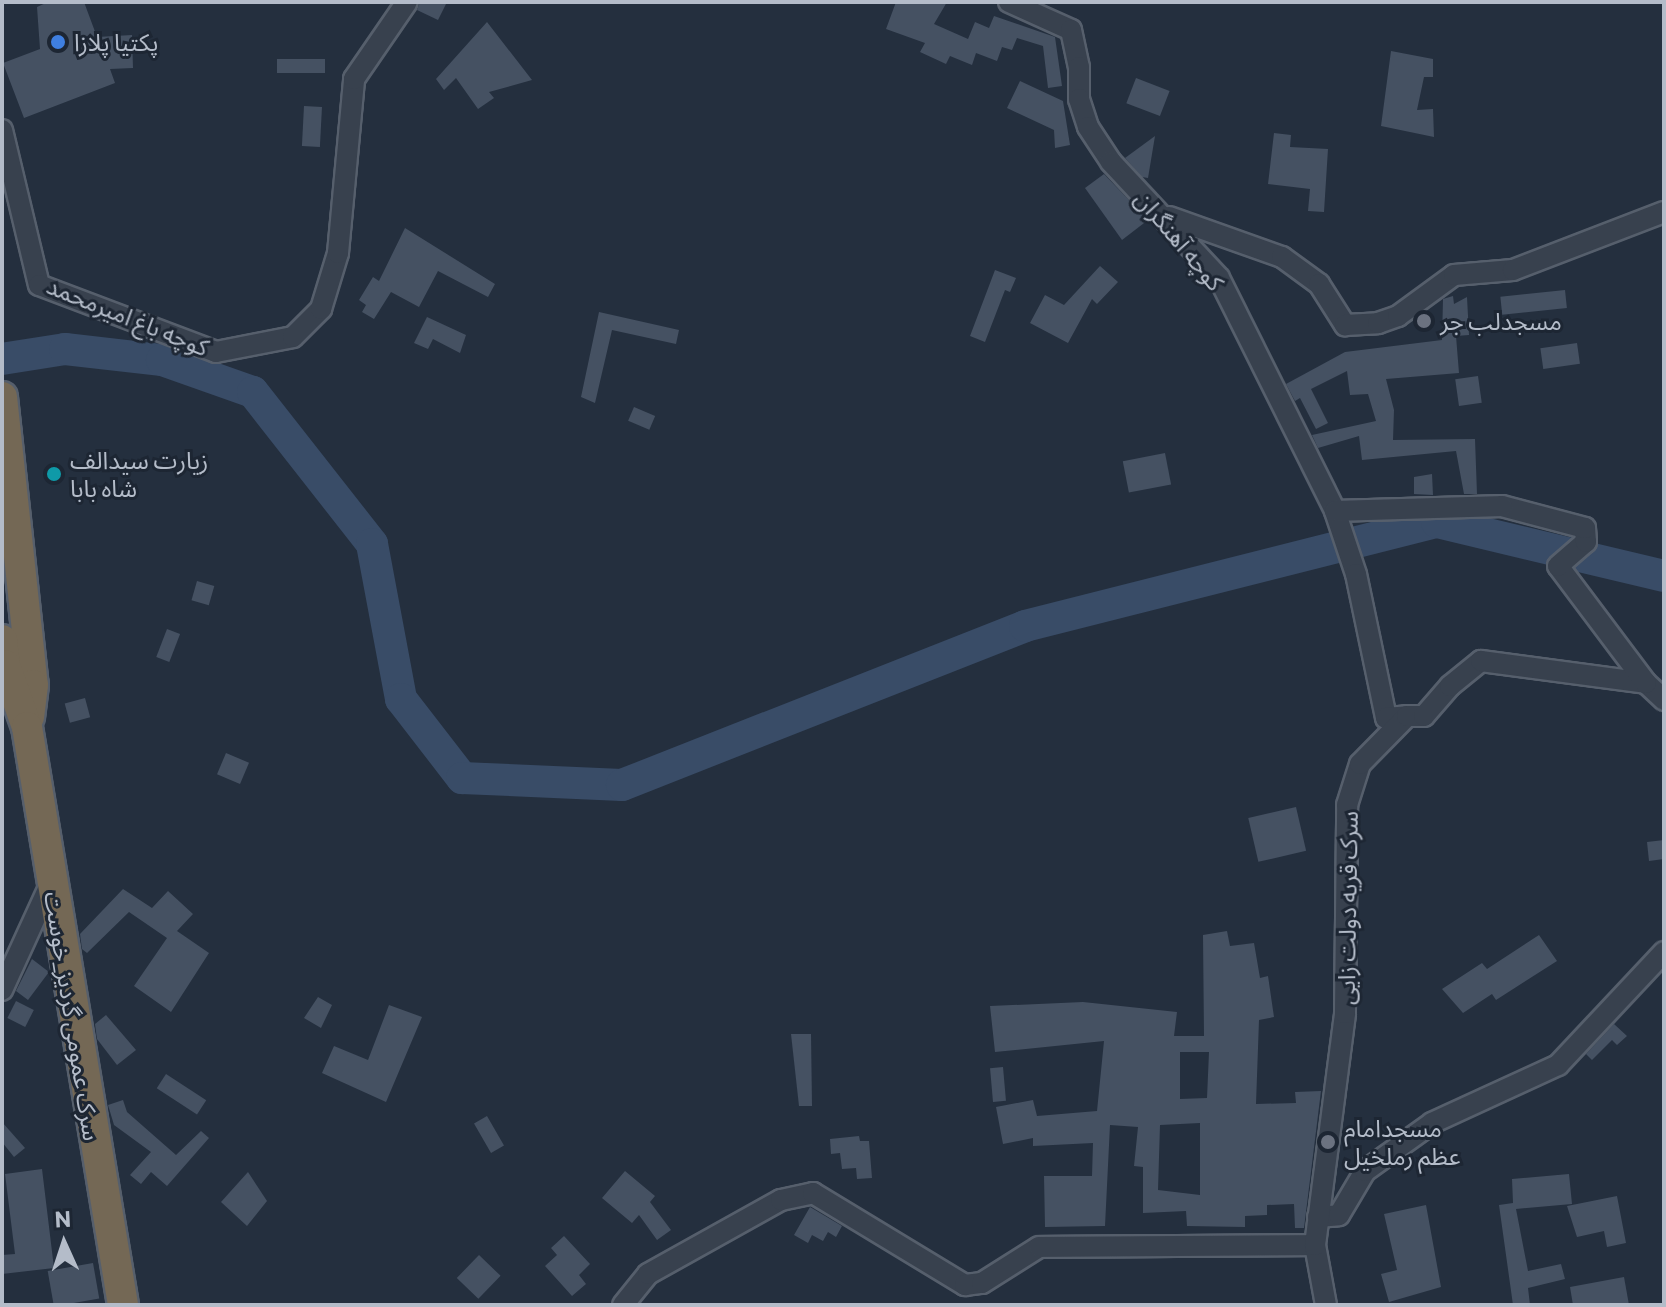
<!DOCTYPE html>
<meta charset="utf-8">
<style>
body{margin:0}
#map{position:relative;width:1666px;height:1307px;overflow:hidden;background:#242f3e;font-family:Commissioner,"Noto Sans Arabic",sans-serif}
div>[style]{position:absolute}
.river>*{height:32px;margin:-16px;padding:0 16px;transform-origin:16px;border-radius:16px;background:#394c67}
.building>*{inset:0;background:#455162;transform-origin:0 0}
.roads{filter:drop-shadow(2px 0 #565f6c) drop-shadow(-2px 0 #565f6c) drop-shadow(0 2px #565f6c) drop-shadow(0 -2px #565f6c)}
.minor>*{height:20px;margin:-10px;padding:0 10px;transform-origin:10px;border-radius:10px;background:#38414e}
.highway>*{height:30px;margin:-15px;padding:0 15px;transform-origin:15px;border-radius:15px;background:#746855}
.dots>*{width:22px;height:22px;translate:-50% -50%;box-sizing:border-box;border:4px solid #1d2633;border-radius:50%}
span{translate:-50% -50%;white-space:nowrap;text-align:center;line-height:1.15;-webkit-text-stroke:6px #1d2633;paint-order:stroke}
.poi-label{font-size:24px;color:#b4bcc9}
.left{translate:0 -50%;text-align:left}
.street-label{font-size:24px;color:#b4bcc9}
.frame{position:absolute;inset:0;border:4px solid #b4bcc9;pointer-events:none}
.north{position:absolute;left:24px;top:1203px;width:80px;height:80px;-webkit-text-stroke:6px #1d2633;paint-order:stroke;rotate:357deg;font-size:22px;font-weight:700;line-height:32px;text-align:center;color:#b4bcc9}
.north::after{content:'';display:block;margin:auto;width:28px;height:36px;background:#b4bcc9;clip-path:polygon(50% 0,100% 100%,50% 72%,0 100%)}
</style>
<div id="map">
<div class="river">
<div style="left:2px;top:359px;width:64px;rotate:-9deg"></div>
<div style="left:65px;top:349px;width:98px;rotate:6.5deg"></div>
<div style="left:162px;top:360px;width:96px;rotate:19.4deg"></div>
<div style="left:253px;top:392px;width:193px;rotate:51.9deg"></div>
<div style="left:372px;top:544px;width:158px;rotate:79.4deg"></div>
<div style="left:401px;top:699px;width:100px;rotate:52.3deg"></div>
<div style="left:462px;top:778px;width:160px;rotate:2.5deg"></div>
<div style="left:622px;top:785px;width:433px;rotate:-21.5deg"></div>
<div style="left:1025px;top:626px;width:425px;rotate:-14.2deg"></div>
<div style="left:1437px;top:522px;width:233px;rotate:13.4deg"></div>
</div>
<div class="building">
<div style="clip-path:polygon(48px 2px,84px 2px,97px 37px,132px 35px,133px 68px,110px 69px,115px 83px,24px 118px,3px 63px,40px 49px,37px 7px)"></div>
<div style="clip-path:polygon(420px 2px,447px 2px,438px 20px,417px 10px)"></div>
<div style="clip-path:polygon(896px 2px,947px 2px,934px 24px,968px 39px,975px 22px,989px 28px,994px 16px,1055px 37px,1062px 86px,1048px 88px,1043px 46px,1017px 38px,1012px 50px,1002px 47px,997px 61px,976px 53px,972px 65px,950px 56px,946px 64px,920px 52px,925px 43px,886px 29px)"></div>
<div style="clip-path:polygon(487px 22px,532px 80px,489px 92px,494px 98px,478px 109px,456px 78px,444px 90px,436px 79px)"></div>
<div style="clip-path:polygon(1391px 51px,1433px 59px,1433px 77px,1424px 77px,1417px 110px,1433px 109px,1434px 137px,1381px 126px)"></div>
<div style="left:325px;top:59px;width:14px;height:48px;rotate:90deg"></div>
<div style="left:1136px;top:78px;width:36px;height:27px;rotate:21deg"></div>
<div style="clip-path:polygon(1020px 81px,1063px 101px,1070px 145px,1055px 148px,1054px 130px,1007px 108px)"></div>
<div style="left:304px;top:106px;width:18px;height:40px;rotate:3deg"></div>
<div style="clip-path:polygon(1274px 133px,1291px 135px,1290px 147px,1328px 149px,1324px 212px,1308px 211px,1310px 189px,1268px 184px)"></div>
<div style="clip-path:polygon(1155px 136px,1148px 178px,1142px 177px,1125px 158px)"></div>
<div style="clip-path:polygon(1104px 174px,1148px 220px,1122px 240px,1085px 188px)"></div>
<div style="clip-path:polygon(405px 228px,495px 284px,488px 297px,438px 271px,419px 307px,391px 292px,374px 319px,362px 312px,366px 305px,359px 300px,373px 277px,379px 281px)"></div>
<div style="clip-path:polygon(1100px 266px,1118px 282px,1097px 304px,1092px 299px,1068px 343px,1030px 323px,1045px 295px,1064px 305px)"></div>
<div style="clip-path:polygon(995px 270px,1016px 278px,1010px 292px,1005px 290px,985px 342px,970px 336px)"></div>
<div style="left:1565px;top:290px;width:18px;height:65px;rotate:84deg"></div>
<div style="clip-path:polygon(1453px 296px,1454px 304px,1467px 297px,1469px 335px,1456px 336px,1459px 373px,1386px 379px,1394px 410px,1393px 440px,1475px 439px,1477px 494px,1464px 494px,1456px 451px,1362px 460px,1359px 436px,1318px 448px,1312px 435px,1376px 421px,1368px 394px,1350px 395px,1347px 371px,1311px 389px,1328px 423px,1316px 429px,1300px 398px,1295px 401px,1286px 384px,1345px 352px,1442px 340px,1443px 299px)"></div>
<div style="clip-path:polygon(599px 312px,679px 330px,676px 344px,612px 330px,595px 403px,581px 397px)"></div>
<div style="clip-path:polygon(427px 317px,466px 335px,460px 353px,433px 339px,428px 349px,414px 343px)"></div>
<div style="left:1577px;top:343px;width:21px;height:37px;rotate:82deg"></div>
<div style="left:1478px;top:376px;width:27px;height:23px;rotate:82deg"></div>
<div style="left:634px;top:407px;width:23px;height:15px;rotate:23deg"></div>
<div style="left:1165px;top:453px;width:32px;height:43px;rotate:79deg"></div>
<div style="clip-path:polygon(1432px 474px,1433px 495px,1414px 494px,1414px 477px)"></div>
<div style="left:197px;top:581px;width:18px;height:20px;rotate:16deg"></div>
<div style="left:167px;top:629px;width:14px;height:30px;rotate:21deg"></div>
<div style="left:85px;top:698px;width:20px;height:21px;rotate:75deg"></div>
<div style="left:226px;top:753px;width:25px;height:23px;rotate:23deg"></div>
<div style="left:1296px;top:807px;width:45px;height:49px;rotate:77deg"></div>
<div style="clip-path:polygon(1664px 840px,1664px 859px,1649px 861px,1647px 842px)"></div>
<div style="clip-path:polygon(123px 889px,152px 908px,168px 891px,193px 914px,177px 931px,209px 953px,171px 1012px,134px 986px,167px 938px,129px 912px,87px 953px,82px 949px,80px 934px)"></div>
<div style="clip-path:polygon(evenodd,1227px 931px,1230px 946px,1254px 943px,1260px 978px,1268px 976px,1274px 1017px,1259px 1020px,1256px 1104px,1296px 1103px,1295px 1092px,1321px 1091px,1304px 1228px,1295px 1228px,1294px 1204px,1267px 1205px,1267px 1215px,1245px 1216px,1245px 1227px,1187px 1226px,1186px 1211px,1143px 1213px,1143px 1167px,1134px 1166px,1138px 1127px,1110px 1125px,1105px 1226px,1045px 1227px,1044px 1176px,1092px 1176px,1093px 1143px,1033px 1146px,1033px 1138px,1003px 1144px,996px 1107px,1033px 1100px,1037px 1116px,1097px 1111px,1104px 1041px,995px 1052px,990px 1006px,1083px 1002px,1177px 1012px,1174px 1036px,1204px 1036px,1203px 935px,1227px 931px,1180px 1052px,1209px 1052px,1207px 1098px,1180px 1099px,1180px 1052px,1227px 931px,1200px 1123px,1200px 1195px,1158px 1190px,1160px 1125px,1200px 1123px)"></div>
<div style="clip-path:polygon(1539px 935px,1557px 961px,1496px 1000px,1492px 994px,1463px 1013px,1442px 989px,1482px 963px,1487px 969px)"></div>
<div style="clip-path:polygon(32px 959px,49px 972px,28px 1000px,16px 991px)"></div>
<div style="clip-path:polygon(318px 997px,332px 1005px,321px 1028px,304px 1018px)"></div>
<div style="left:16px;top:1001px;width:20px;height:19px;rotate:27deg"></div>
<div style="clip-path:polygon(389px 1005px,422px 1017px,386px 1102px,322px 1073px,334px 1046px,368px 1060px)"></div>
<div style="clip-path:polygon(106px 1015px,136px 1050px,117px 1065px,97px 1039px,95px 1024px)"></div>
<div style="clip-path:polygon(1614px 1024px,1627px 1036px,1617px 1045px,1612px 1040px,1592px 1060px,1586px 1054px)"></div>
<div style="clip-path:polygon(791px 1034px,811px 1034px,812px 1106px,799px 1106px)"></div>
<div style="left:1003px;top:1067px;width:34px;height:13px;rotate:85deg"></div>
<div style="left:166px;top:1074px;width:48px;height:17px;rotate:33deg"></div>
<div style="clip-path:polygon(123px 1100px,127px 1112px,176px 1155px,201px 1131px,209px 1138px,167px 1186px,151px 1172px,141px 1184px,130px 1175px,151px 1152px,114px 1125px,108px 1105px)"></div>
<div style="left:487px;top:1116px;width:34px;height:15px;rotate:60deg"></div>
<div style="clip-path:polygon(2px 1122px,25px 1148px,14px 1157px,2px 1142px)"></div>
<div style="clip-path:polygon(859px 1136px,860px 1141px,869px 1141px,872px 1178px,857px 1179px,856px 1168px,842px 1169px,840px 1153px,831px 1154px,830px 1139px)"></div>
<div style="clip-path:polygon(42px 1169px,54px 1268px,2px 1274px,2px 1255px,15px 1254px,5px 1174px)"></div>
<div style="clip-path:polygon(625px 1171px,655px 1196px,650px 1202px,671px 1230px,657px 1240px,639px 1215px,632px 1223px,602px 1198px)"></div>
<div style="clip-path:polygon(248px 1172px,267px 1201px,247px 1226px,221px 1202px)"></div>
<div style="clip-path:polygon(1569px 1174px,1572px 1204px,1516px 1209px,1528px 1271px,1561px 1264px,1565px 1279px,1528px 1288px,1530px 1305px,1513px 1305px,1499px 1205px,1513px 1203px,1512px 1179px)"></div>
<div style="clip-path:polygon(1617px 1196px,1626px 1243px,1607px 1247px,1604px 1231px,1577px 1237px,1567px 1206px)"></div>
<div style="clip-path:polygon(1426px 1205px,1441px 1287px,1389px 1302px,1381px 1274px,1397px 1270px,1384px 1214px)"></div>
<div style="clip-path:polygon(810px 1207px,842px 1226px,836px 1237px,828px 1232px,823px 1241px,812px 1235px,808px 1243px,794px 1235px)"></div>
<div style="clip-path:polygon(564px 1236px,590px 1264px,579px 1275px,586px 1284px,572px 1296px,545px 1266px,557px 1255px,551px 1248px)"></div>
<div style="left:479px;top:1255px;width:30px;height:32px;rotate:44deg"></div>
<div style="left:93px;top:1263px;width:36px;height:46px;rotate:80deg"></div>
<div style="clip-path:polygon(1624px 1277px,1629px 1305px,1573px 1305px,1570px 1287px)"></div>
</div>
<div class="roads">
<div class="minor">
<div style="left:1009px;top:2px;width:68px;rotate:24.3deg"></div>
<div style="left:1071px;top:30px;width:38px;rotate:78deg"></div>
<div style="left:1079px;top:67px;width:32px;rotate:90deg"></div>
<div style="left:1079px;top:99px;width:29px;rotate:72deg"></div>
<div style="left:1088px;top:127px;width:42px;rotate:56.7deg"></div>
<div style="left:1111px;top:162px;width:158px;rotate:47deg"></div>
<div style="left:1219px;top:278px;width:260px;rotate:63.5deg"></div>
<div style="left:1335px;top:511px;width:66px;rotate:71.6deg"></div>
<div style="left:1356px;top:574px;width:147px;rotate:78.2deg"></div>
<div style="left:1386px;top:718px;width:21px;rotate:-5deg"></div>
<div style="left:2px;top:130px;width:159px;rotate:76.6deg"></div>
<div style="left:39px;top:285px;width:189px;rotate:20.7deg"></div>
<div style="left:216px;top:352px;width:78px;rotate:-11deg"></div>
<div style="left:293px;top:337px;width:40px;rotate:-45deg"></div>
<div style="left:321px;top:309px;width:59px;rotate:-73.1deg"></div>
<div style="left:338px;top:253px;width:175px;rotate:-84.7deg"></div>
<div style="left:354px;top:79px;width:93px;rotate:-55.5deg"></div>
<div style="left:1169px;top:217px;width:120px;rotate:19.5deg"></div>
<div style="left:1282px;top:257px;width:46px;rotate:36.1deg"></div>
<div style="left:1319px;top:284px;width:49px;rotate:57.6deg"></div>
<div style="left:1345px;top:325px;width:33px;rotate:-3deg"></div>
<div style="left:1378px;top:323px;width:21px;rotate:-19deg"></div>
<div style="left:1398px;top:316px;width:69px;rotate:-36.2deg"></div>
<div style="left:1454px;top:275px;width:59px;rotate:-4.8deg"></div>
<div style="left:1513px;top:270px;width:162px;rotate:-21deg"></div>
<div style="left:1646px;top:683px;width:25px;rotate:43deg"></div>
<div style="left:2px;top:990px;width:120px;rotate:-65.4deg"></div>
<div style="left:1318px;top:1217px;width:21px;rotate:-5deg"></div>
<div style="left:1339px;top:1215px;width:51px;rotate:-59.4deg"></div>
<div style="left:1365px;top:1171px;width:82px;rotate:-35.6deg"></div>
<div style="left:1432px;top:1123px;width:139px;rotate:-24.7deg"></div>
<div style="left:1558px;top:1065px;width:155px;rotate:-46.8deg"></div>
<div style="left:623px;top:1305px;width:40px;rotate:-51deg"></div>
<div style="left:648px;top:1274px;width:152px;rotate:-29.1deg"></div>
<div style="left:781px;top:1200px;width:33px;rotate:-12deg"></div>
<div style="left:813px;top:1193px;width:178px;rotate:31.2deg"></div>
<div style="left:965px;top:1285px;width:17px;rotate:-7deg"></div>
<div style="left:982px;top:1283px;width:67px;rotate:-32.3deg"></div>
<div style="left:1039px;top:1247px;width:276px;rotate:-0.4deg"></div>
<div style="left:1326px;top:1305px;width:61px;rotate:-100.4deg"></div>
<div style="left:1315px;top:1245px;width:234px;rotate:-82.6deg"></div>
<div style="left:1345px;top:1013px;width:208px;rotate:-89.4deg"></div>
<div style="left:1347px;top:805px;width:43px;rotate:-72.4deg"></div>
<div style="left:1360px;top:764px;width:67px;rotate:-45.6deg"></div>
<div style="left:1407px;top:716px;width:17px"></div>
<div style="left:1424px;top:716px;width:40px;rotate:-49deg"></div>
<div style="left:1450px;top:686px;width:40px;rotate:-39deg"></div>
<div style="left:1481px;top:661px;width:166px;rotate:7.6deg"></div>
<div style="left:1646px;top:683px;width:146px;rotate:-126.9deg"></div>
<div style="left:1558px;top:566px;width:37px;rotate:-41deg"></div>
<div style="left:1586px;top:542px;width:14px;rotate:-94deg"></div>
<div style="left:1585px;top:528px;width:86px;rotate:-165.2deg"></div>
<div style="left:1502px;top:506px;width:167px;rotate:178.3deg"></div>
</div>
<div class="highway">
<div style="left:2px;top:397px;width:290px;rotate:83.9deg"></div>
<div style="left:33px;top:685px;width:32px;rotate:97deg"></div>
<div style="left:2px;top:640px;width:25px;rotate:83deg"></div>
<div style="left:5px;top:665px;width:66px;rotate:70.5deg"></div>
<div style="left:27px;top:727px;width:586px;rotate:80.57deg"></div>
</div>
</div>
<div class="dots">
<div style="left:58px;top:42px;background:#3f7fe0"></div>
<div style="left:1424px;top:321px;background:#6b7280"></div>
<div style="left:54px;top:474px;background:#0f9aa8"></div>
<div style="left:1328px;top:1142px;background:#6b7280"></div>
</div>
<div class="poi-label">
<span class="left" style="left:74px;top:42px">پکتیا پلازا</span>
<span class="left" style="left:1440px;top:321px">مسجدلب جر</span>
<span class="left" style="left:70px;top:474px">زیارت سیدالف<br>شاه بابا</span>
<span class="left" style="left:1344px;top:1142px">مسجدامام<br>عظم رملخیل</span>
</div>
<div class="street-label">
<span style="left:1180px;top:240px;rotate:50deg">کوچه آهنگران</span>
<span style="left:128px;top:316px;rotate:22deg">کوچه باغ امیرمحمد</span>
<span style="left:1347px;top:908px;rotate:-89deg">سرک قریه دولت زایی</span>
<span style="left:73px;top:1016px;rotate:81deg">سرک عمومی گردیز_خوست</span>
</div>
<div class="frame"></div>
<div class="north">N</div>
</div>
